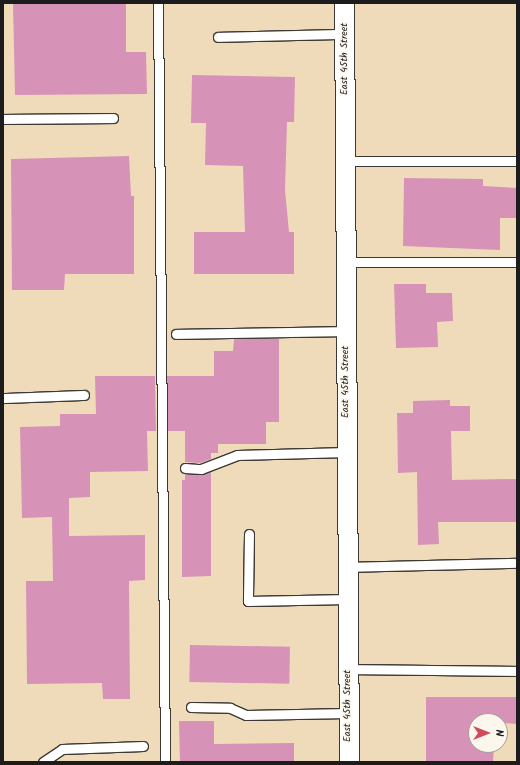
<!DOCTYPE html>
<style>
body{margin:0}
#map{position:relative;width:520px;height:765px;overflow:hidden;background:#efdbba;font-family:Kalam,sans-serif}
div>[style]{position:absolute}
.building>*{inset:0;background:#d792b8;transform-origin:0 0}
.roads{filter:drop-shadow(1px 0 #3c3934) drop-shadow(-1px 0 #3c3934) drop-shadow(0 1px #3c3934) drop-shadow(0 -1px #3c3934)}
.lane>*{height:9px;margin:-4.5px;padding:0 4.5px;transform-origin:4.5px;border-radius:4.5px;background:#fff}
.street>*{height:19px;margin:-9.5px;padding:0 9.5px;transform-origin:9.5px;border-radius:9.5px;background:#fff}
span{translate:-50% -50%;white-space:nowrap;text-align:center;line-height:1.15;-webkit-text-stroke:3px #fbf7ec;paint-order:stroke}
.street-label{font-size:10px;color:#1c1c1c}
.frame{position:absolute;inset:0;border:4px solid #1c1c1c;pointer-events:none}
.north{position:absolute;left:468px;top:713px;width:40px;height:40px;box-sizing:border-box;background:#fbf7ec;border:1px solid #a29f99;border-radius:50%;rotate:90deg;font-size:11px;font-weight:700;line-height:16px;text-align:center;color:#1c1c1c}
.north::after{content:'';display:block;margin:auto;width:14px;height:18px;background:#d1495b;clip-path:polygon(50% 0,100% 100%,50% 72%,0 100%)}
</style>
<div id="map">
<div class="building">
<div style="clip-path:polygon(13px 3px,126px 3px,126px 52px,146px 52px,147px 94px,15px 95px)"></div>
<div style="clip-path:polygon(192px 75px,295px 77px,294px 122px,287px 122px,285px 190px,289px 232px,294px 232px,294px 274px,194px 274px,194px 232px,245px 232px,243px 166px,205px 165px,206px 123px,191px 123px)"></div>
<div style="clip-path:polygon(129px 156px,131px 196px,134px 196px,134px 274px,65px 274px,64px 290px,12px 290px,11px 159px)"></div>
<div style="clip-path:polygon(404px 178px,483px 179px,483px 186px,517px 188px,517px 218px,500px 218px,500px 250px,403px 246px)"></div>
<div style="clip-path:polygon(394px 284px,426px 284px,426px 293px,452px 293px,453px 321px,437px 322px,438px 347px,396px 348px)"></div>
<div style="clip-path:polygon(234px 339px,279px 339px,279px 422px,266px 422px,266px 444px,218px 444px,218px 453px,211px 453px,211px 459px,200px 463px,185px 462px,185px 431px,168px 431px,167px 376px,214px 376px,214px 351px,233px 351px)"></div>
<div style="clip-path:polygon(95px 376px,155px 376px,156px 431px,147px 431px,148px 471px,90px 472px,90px 497px,69px 498px,69px 536px,145px 535px,145px 580px,129px 581px,130px 699px,103px 699px,102px 683px,27px 684px,26px 581px,53px 581px,52px 517px,22px 518px,20px 427px,60px 426px,60px 414px,96px 414px)"></div>
<div style="clip-path:polygon(450px 400px,450px 406px,470px 406px,470px 431px,451px 431px,452px 480px,517px 479px,517px 522px,438px 522px,439px 544px,418px 545px,417px 472px,398px 473px,397px 413px,413px 413px,413px 401px)"></div>
<div style="clip-path:polygon(211px 471px,211px 576px,182px 577px,182px 480px,185px 480px,185px 474px)"></div>
<div style="left:190px;top:645px;width:100px;height:37px;rotate:1deg"></div>
<div style="clip-path:polygon(426px 697px,517px 697px,517px 724px,476px 721px,476px 745px,494px 745px,493px 762px,426px 762px)"></div>
<div style="clip-path:polygon(179px 721px,214px 721px,214px 744px,294px 743px,294px 762px,180px 762px)"></div>
</div>
<div class="roads">
<div class="lane">
<div style="left:158px;top:3px;width:759px;rotate:89.47deg"></div>
<div style="left:218px;top:37px;width:126px;rotate:-1.4deg"></div>
<div style="left:3px;top:119px;width:110px;rotate:-0.5deg"></div>
<div style="left:345px;top:161px;width:172px"></div>
<div style="left:346px;top:262px;width:171px"></div>
<div style="left:176px;top:334px;width:170px;rotate:-1deg"></div>
<div style="left:3px;top:398px;width:81px;rotate:-2.1deg"></div>
<div style="left:185px;top:468px;width:16px;rotate:4deg"></div>
<div style="left:201px;top:469px;width:39px;rotate:-21deg"></div>
<div style="left:237px;top:455px;width:110px;rotate:-1.6deg"></div>
<div style="left:249px;top:534px;width:67px;rotate:90.9deg"></div>
<div style="left:248px;top:601px;width:100px;rotate:-1.1deg"></div>
<div style="left:348px;top:567px;width:166px;rotate:-1.4deg"></div>
<div style="left:348px;top:669px;width:169px;rotate:0.7deg"></div>
<div style="left:191px;top:707px;width:39px;rotate:1deg"></div>
<div style="left:230px;top:708px;width:17px;rotate:24deg"></div>
<div style="left:246px;top:715px;width:102px;rotate:-1.1deg"></div>
<div style="left:43px;top:762px;width:23px;rotate:-34deg"></div>
<div style="left:62px;top:749px;width:81px;rotate:-2.1deg"></div>
</div>
<div class="street">
<div style="left:344px;top:3px;width:759px;rotate:89.62deg"></div>
</div>
</div>
<div class="street-label">
<span style="left:345px;top:59px;rotate:-90deg">East 45th Street</span>
<span style="left:346px;top:382px;rotate:-90deg">East 45th Street</span>
<span style="left:348px;top:706px;rotate:-90deg">East 45th Street</span>
</div>
<div class="frame"></div>
<div class="north">N</div>
</div>
